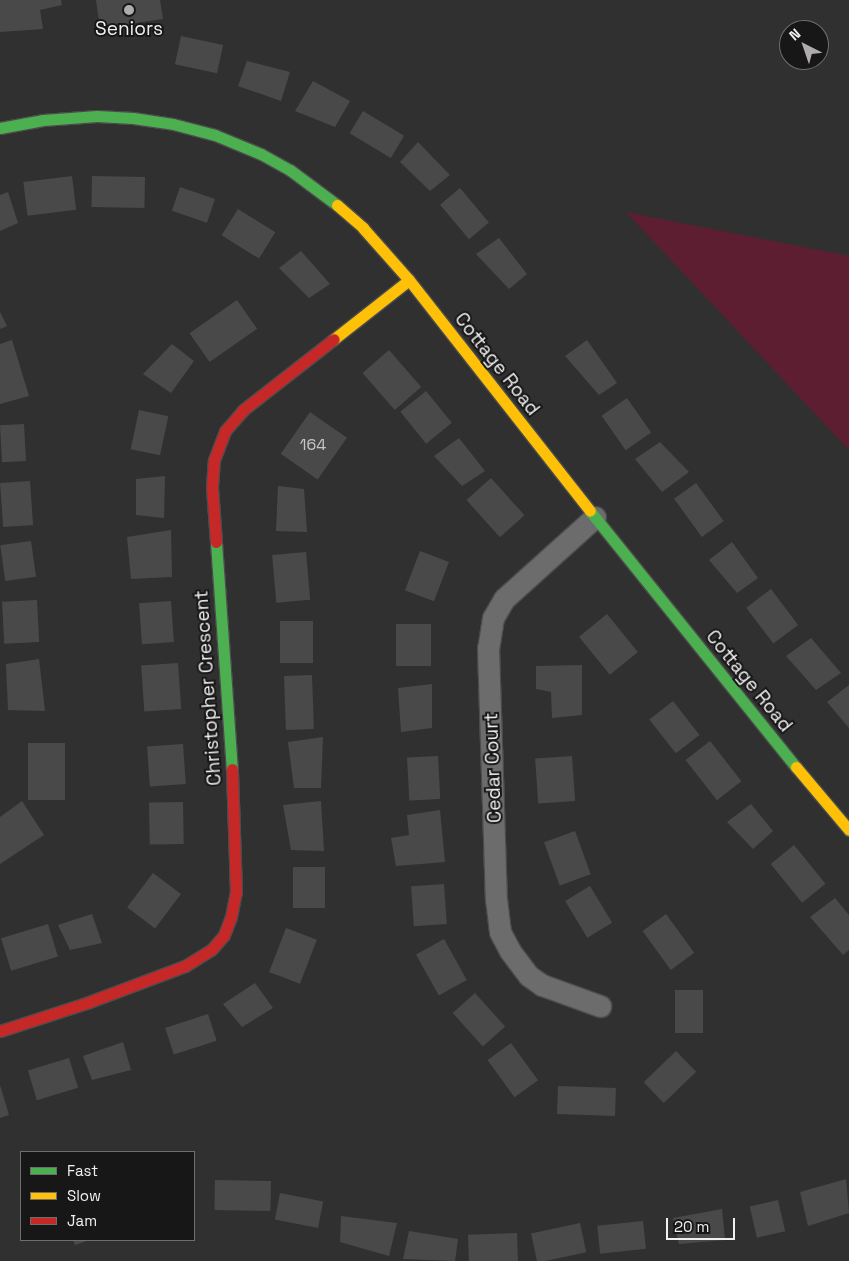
<!DOCTYPE html>
<style>
body{margin:0}
#map{position:relative;width:849px;height:1261px;overflow:hidden;background:#313030;font-family:"Space Grotesk",sans-serif}
div>[style]{position:absolute}
.green>*{inset:0;background:#5d1e32}
.building>*{inset:0;background:#4a4949;transform-origin:0 0}
.roads{filter:drop-shadow(1px 0 #4c4c4c) drop-shadow(-1px 0 #4c4c4c) drop-shadow(0 1px #4c4c4c) drop-shadow(0 -1px #4c4c4c)}
.street>*{height:21px;margin:-10.5px;padding:0 10.5px;transform-origin:10.5px;border-radius:10.5px;background:#6d6c6c}
.fast>*{height:11px;margin:-5.5px;padding:0 5.5px;transform-origin:5.5px;border-radius:5.5px;background:#4caf50}
.slow>*{height:11px;margin:-5.5px;padding:0 5.5px;transform-origin:5.5px;border-radius:5.5px;background:#ffc107}
.jam>*{height:11px;margin:-5.5px;padding:0 5.5px;transform-origin:5.5px;border-radius:5.5px;background:#c62828}
.dots>*{width:14px;height:14px;translate:-50% -50%;box-sizing:border-box;border:2px solid #181717;border-radius:50%}
span{translate:-50% -50%;white-space:nowrap;text-align:center;line-height:1.15;-webkit-text-stroke:4px #181717;paint-order:stroke}
.number-label{font-size:16px;color:#c7c6c6}
.number-label span{-webkit-text-stroke-width:0}
.poi-label{font-size:19px;color:#f1efef}
.street-label{font-size:19px;color:#f1efef}
.legend{position:absolute;left:20px;top:1151px;width:175px;height:90px;box-sizing:border-box;background:#181717;border:1px solid #6f6d6d;margin:0;padding:6px 9px;list-style:none;font-size:15px;color:#f1efef}
.legend li{display:flex;align-items:center;gap:10px;height:25px}
.legend b{width:25px;border:1px solid #6f6d6d}
.north{position:absolute;left:779px;top:20px;width:50px;height:50px;box-sizing:border-box;background:#181717;border:1px solid #6f6d6d;border-radius:50%;rotate:319deg;font-size:14px;font-weight:700;line-height:20px;text-align:center;color:#f1efef}
.north::after{content:'';display:block;margin:auto;width:18px;height:22px;background:#aeacac;clip-path:polygon(50% 0,100% 100%,50% 72%,0 100%)}
.scale{position:absolute;left:666px;top:1218px;width:69px;height:22px;box-sizing:border-box;border:2px solid #f1efef;border-top:0;padding-left:6px;font-size:15px;line-height:18px;white-space:nowrap;color:#f1efef;-webkit-text-stroke:4px #181717;paint-order:stroke}
</style>
<div id="map">
<div class="green">
<div style="clip-path:polygon(626px 212px,849px 256px,849px 450px)"></div>
</div>
<div class="building">
<div style="clip-path:polygon(0 0,61px 0,62px 5px,40px 10px,43px 29px,0 32px)"></div>
<div style="clip-path:polygon(96px 0,160px 0,163px 19px,100px 28px)"></div>
<div style="left:181px;top:36px;width:43px;height:29px;rotate:12deg"></div>
<div style="clip-path:polygon(247px 61px,290px 72px,281px 101px,238px 86px)"></div>
<div style="clip-path:polygon(313px 81px,350px 101px,335px 127px,295px 111px)"></div>
<div style="left:363px;top:111px;width:48px;height:26px;rotate:31deg"></div>
<div style="clip-path:polygon(418px 142px,450px 175px,430px 191px,400px 162px)"></div>
<div style="left:72px;top:176px;width:34px;height:49px;rotate:83deg"></div>
<div style="left:92px;top:176px;width:53px;height:31px;rotate:1deg"></div>
<div style="left:180px;top:187px;width:37px;height:25px;rotate:19deg"></div>
<div style="left:460px;top:188px;width:45px;height:26px;rotate:50deg"></div>
<div style="clip-path:polygon(8px 192px,18px 223px,0 231px,0 195px)"></div>
<div style="left:238px;top:209px;width:44px;height:31px;rotate:32deg"></div>
<div style="clip-path:polygon(499px 238px,527px 274px,509px 289px,476px 254px)"></div>
<div style="clip-path:polygon(301px 251px,330px 284px,309px 298px,279px 268px)"></div>
<div style="left:237px;top:300px;width:35px;height:58px;rotate:55deg"></div>
<div style="clip-path:polygon(0 312px,7px 326px,0 329px)"></div>
<div style="clip-path:polygon(12px 340px,29px 396px,0 404px,0 344px)"></div>
<div style="clip-path:polygon(587px 340px,617px 383px,599px 395px,565px 356px)"></div>
<div style="clip-path:polygon(172px 344px,194px 361px,171px 393px,143px 374px)"></div>
<div style="left:389px;top:350px;width:49px;height:35px;rotate:49deg"></div>
<div style="left:426px;top:391px;width:41px;height:33px;rotate:51deg"></div>
<div style="left:627px;top:398px;width:42px;height:31px;rotate:55deg"></div>
<div style="left:139px;top:410px;width:30px;height:40px;rotate:12deg"></div>
<div style="left:310px;top:412px;width:45px;height:51px;rotate:35deg"></div>
<div style="left:24px;top:424px;width:37px;height:24px;rotate:87deg"></div>
<div style="clip-path:polygon(459px 438px,485px 471px,462px 486px,434px 456px)"></div>
<div style="clip-path:polygon(660px 442px,689px 472px,662px 492px,635px 459px)"></div>
<div style="clip-path:polygon(165px 476px,164px 518px,136px 515px,136px 479px)"></div>
<div style="left:491px;top:478px;width:50px;height:33px;rotate:48deg"></div>
<div style="left:30px;top:481px;width:44px;height:30px;rotate:86deg"></div>
<div style="left:696px;top:483px;width:47px;height:27px;rotate:54deg"></div>
<div style="clip-path:polygon(278px 486px,304px 489px,307px 532px,276px 531px)"></div>
<div style="clip-path:polygon(171px 530px,172px 577px,131px 579px,127px 537px)"></div>
<div style="left:31px;top:541px;width:36px;height:31px;rotate:82deg"></div>
<div style="clip-path:polygon(732px 542px,758px 578px,737px 593px,709px 560px)"></div>
<div style="left:420px;top:551px;width:31px;height:42px;rotate:21deg"></div>
<div style="left:306px;top:552px;width:48px;height:34px;rotate:85deg"></div>
<div style="left:771px;top:589px;width:45px;height:31px;rotate:53deg"></div>
<div style="left:37px;top:600px;width:42px;height:35px;rotate:87deg"></div>
<div style="left:171px;top:601px;width:41px;height:32px;rotate:86deg"></div>
<div style="left:607px;top:614px;width:49px;height:36px;rotate:51deg"></div>
<div style="left:280px;top:621px;width:33px;height:42px"></div>
<div style="left:431px;top:624px;width:42px;height:35px;rotate:90deg"></div>
<div style="clip-path:polygon(811px 638px,841px 673px,816px 690px,786px 656px)"></div>
<div style="clip-path:polygon(39px 659px,45px 711px,8px 710px,6px 664px)"></div>
<div style="left:178px;top:663px;width:46px;height:37px;rotate:86deg"></div>
<div style="clip-path:polygon(582px 665px,582px 715px,552px 718px,551px 692px,536px 689px,536px 666px)"></div>
<div style="left:312px;top:675px;width:54px;height:28px;rotate:88deg"></div>
<div style="clip-path:polygon(432px 684px,432px 728px,401px 732px,398px 688px)"></div>
<div style="clip-path:polygon(849px 685px,849px 728px,827px 702px)"></div>
<div style="left:673px;top:701px;width:43px;height:30px;rotate:52deg"></div>
<div style="clip-path:polygon(323px 737px,321px 788px,294px 788px,288px 742px)"></div>
<div style="left:710px;top:741px;width:51px;height:31px;rotate:52deg"></div>
<div style="left:65px;top:743px;width:57px;height:37px;rotate:90deg"></div>
<div style="left:183px;top:744px;width:40px;height:36px;rotate:86deg"></div>
<div style="left:438px;top:756px;width:43px;height:31px;rotate:87deg"></div>
<div style="left:572px;top:756px;width:45px;height:37px;rotate:86deg"></div>
<div style="clip-path:polygon(22px 801px,44px 835px,0 864px,0 817px)"></div>
<div style="clip-path:polygon(321px 801px,324px 851px,291px 850px,283px 805px)"></div>
<div style="left:183px;top:802px;width:42px;height:34px;rotate:89deg"></div>
<div style="clip-path:polygon(751px 804px,773px 831px,753px 849px,727px 822px)"></div>
<div style="clip-path:polygon(440px 810px,445px 862px,396px 866px,391px 838px,409px 835px,407px 815px)"></div>
<div style="left:575px;top:831px;width:46px;height:33px;rotate:70deg"></div>
<div style="left:794px;top:845px;width:50px;height:30px;rotate:51deg"></div>
<div style="left:293px;top:867px;width:32px;height:41px"></div>
<div style="left:153px;top:873px;width:35px;height:43px;rotate:37deg"></div>
<div style="left:444px;top:884px;width:40px;height:33px;rotate:86deg"></div>
<div style="left:590px;top:886px;width:43px;height:29px;rotate:59deg"></div>
<div style="clip-path:polygon(835px 898px,849px 915px,849px 950px,843px 955px,810px 917px)"></div>
<div style="clip-path:polygon(92px 914px,102px 943px,70px 950px,58px 925px)"></div>
<div style="left:666px;top:914px;width:48px;height:29px;rotate:54deg"></div>
<div style="left:48px;top:924px;width:34px;height:49px;rotate:73deg"></div>
<div style="left:286px;top:928px;width:33px;height:47px;rotate:21deg"></div>
<div style="left:444px;top:939px;width:47px;height:32px;rotate:61deg"></div>
<div style="clip-path:polygon(255px 983px,273px 1008px,242px 1027px,223px 1004px)"></div>
<div style="left:675px;top:990px;width:28px;height:43px"></div>
<div style="left:475px;top:993px;width:45px;height:30px;rotate:48deg"></div>
<div style="left:208px;top:1014px;width:28px;height:45px;rotate:72deg"></div>
<div style="clip-path:polygon(123px 1042px,131px 1070px,92px 1080px,83px 1056px)"></div>
<div style="left:511px;top:1043px;width:46px;height:29px;rotate:54deg"></div>
<div style="left:676px;top:1051px;width:29px;height:45px;rotate:46deg"></div>
<div style="left:69px;top:1058px;width:31px;height:43px;rotate:73deg"></div>
<div style="clip-path:polygon(0 1085px,9px 1115px,0 1118px)"></div>
<div style="left:558px;top:1086px;width:58px;height:28px;rotate:2deg"></div>
<div style="clip-path:polygon(846px 1179px,849px 1213px,808px 1226px,800px 1192px)"></div>
<div style="left:215px;top:1180px;width:56px;height:30px;rotate:1deg"></div>
<div style="left:280px;top:1193px;width:44px;height:27px;rotate:11deg"></div>
<div style="left:778px;top:1200px;width:32px;height:29px;rotate:77deg"></div>
<div style="clip-path:polygon(722px 1209px,725px 1240px,679px 1244px,673px 1218px)"></div>
<div style="clip-path:polygon(341px 1216px,397px 1223px,389px 1256px,340px 1242px)"></div>
<div style="left:643px;top:1221px;width:28px;height:46px;rotate:84deg"></div>
<div style="left:580px;top:1223px;width:30px;height:50px;rotate:78deg"></div>
<div style="clip-path:polygon(409px 1231px,458px 1239px,455px 1261px,403px 1259px)"></div>
<div style="left:517px;top:1233px;width:28px;height:49px;rotate:88deg"></div>
<div style="clip-path:polygon(73px 1240px,90px 1240px,75px 1245px)"></div>
</div>
<div class="roads">
<div class="street">
<div style="left:595px;top:517px;width:122px;rotate:138deg"></div>
<div style="left:504px;top:599px;width:22px;rotate:120deg"></div>
<div style="left:493px;top:618px;width:30px;rotate:99deg"></div>
<div style="left:488px;top:648px;width:251px;rotate:88.2deg"></div>
<div style="left:496px;top:899px;width:33px;rotate:83deg"></div>
<div style="left:500px;top:932px;width:21px;rotate:62deg"></div>
<div style="left:510px;top:951px;width:31px;rotate:53deg"></div>
<div style="left:529px;top:976px;width:16px;rotate:35deg"></div>
<div style="left:542px;top:985px;width:62px;rotate:19.9deg"></div>
</div>
<div class="fast">
<div style="left:0;top:128px;width:44px;rotate:-10.5deg"></div>
<div style="left:43px;top:120px;width:54px;rotate:-4.2deg"></div>
<div style="left:97px;top:116px;width:36px;rotate:3deg"></div>
<div style="left:133px;top:118px;width:40px;rotate:8.5deg"></div>
<div style="left:173px;top:124px;width:43px;rotate:14.7deg"></div>
<div style="left:215px;top:135px;width:50px;rotate:22.4deg"></div>
<div style="left:261px;top:154px;width:33px;rotate:29deg"></div>
<div style="left:290px;top:170px;width:59px;rotate:36.7deg"></div>
<div style="left:590px;top:511px;width:329px;rotate:51.2deg"></div>
<div style="left:216px;top:542px;width:228px;rotate:86deg"></div>
</div>
<div class="slow">
<div style="left:337px;top:205px;width:35px;rotate:41deg"></div>
<div style="left:363px;top:228px;width:69px;rotate:48.5deg"></div>
<div style="left:409px;top:280px;width:293px;rotate:51.9deg"></div>
<div style="left:334px;top:339px;width:95px;rotate:-38.2deg"></div>
<div style="left:796px;top:767px;width:82px;rotate:49.9deg"></div>
</div>
<div class="jam">
<div style="left:216px;top:542px;width:55px;rotate:-94.2deg"></div>
<div style="left:212px;top:487px;width:27px;rotate:-86deg"></div>
<div style="left:214px;top:460px;width:31px;rotate:-69deg"></div>
<div style="left:225px;top:431px;width:28px;rotate:-49deg"></div>
<div style="left:243px;top:410px;width:115px;rotate:-38deg"></div>
<div style="left:0;top:1031px;width:94px;rotate:-18deg"></div>
<div style="left:89px;top:1002px;width:103px;rotate:-20.6deg"></div>
<div style="left:185px;top:966px;width:32px;rotate:-32deg"></div>
<div style="left:212px;top:949px;width:18px;rotate:-49deg"></div>
<div style="left:224px;top:935px;width:19px;rotate:-69deg"></div>
<div style="left:231px;top:917px;width:25px;rotate:-79deg"></div>
<div style="left:236px;top:892px;width:123px;rotate:-91.9deg"></div>
</div>
</div>
<div class="dots">
<div style="left:129px;top:10px;background:#aeacac"></div>
</div>
<div class="number-label">
<span style="left:313px;top:445px">164</span>
</div>
<div class="poi-label">
<span style="left:129px;top:29px">Seniors</span>
</div>
<div class="street-label">
<span style="left:497px;top:364px;rotate:52deg">Cottage Road</span>
<span style="left:749px;top:681px;rotate:51deg">Cottage Road</span>
<span style="left:208px;top:688px;rotate:-94deg">Christopher Crescent</span>
<span style="left:493px;top:768px;rotate:-92deg">Cedar Court</span>
</div>
<ul class="legend">
<li><b style="height:6px;background:#4caf50"></b>Fast</li>
<li><b style="height:6px;background:#ffc107"></b>Slow</li>
<li><b style="height:6px;background:#c62828"></b>Jam</li>
</ul>
<div class="north">N</div>
<div class="scale">20 m</div>
</div>
